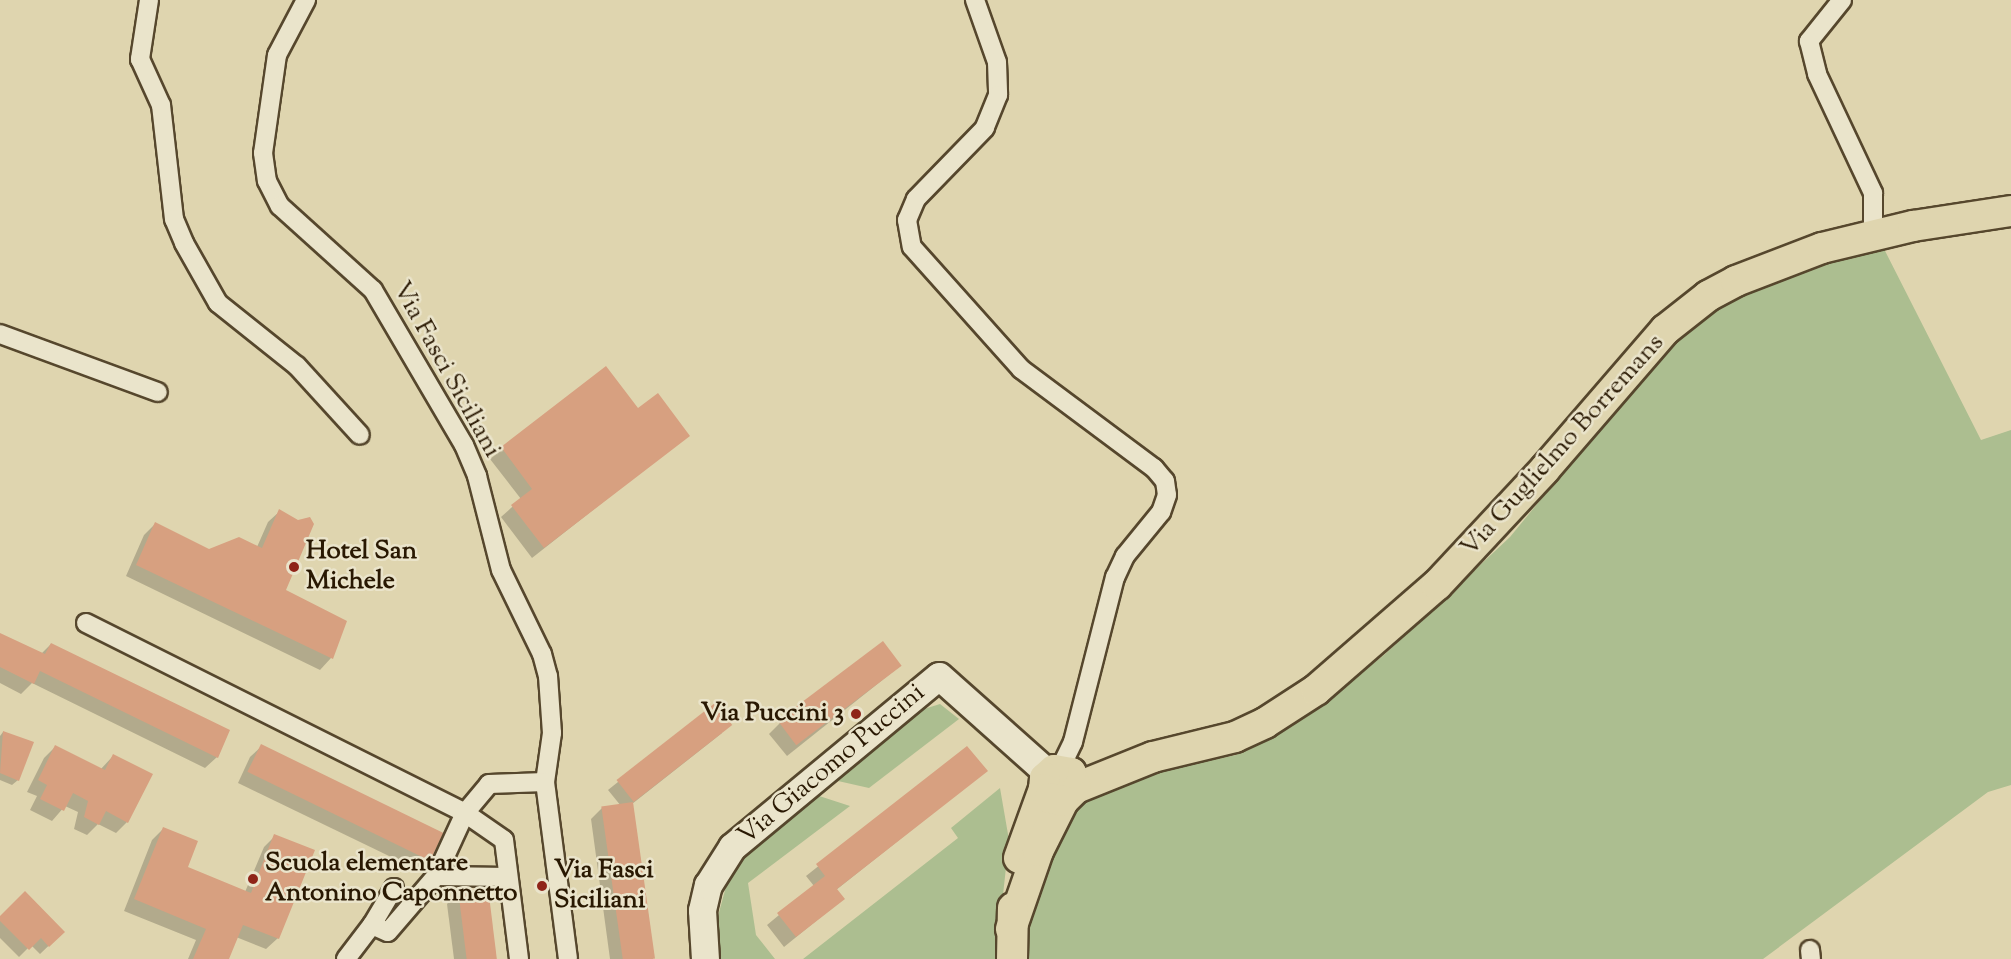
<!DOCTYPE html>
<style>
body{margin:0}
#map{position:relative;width:2011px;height:959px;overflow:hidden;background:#dfd5af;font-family:"Sorts Mill Goudy",serif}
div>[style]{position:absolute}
.green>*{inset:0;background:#acbe90}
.shadow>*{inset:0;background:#0003}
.building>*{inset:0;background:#d7a080;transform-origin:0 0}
.roads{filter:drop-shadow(2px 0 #56472d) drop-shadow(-2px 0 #56472d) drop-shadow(0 2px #56472d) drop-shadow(0 -2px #56472d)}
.minor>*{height:18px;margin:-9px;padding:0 9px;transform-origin:9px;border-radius:9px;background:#eae4cb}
.secondary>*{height:27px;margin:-13.5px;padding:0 13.5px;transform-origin:13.5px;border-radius:13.5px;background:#eae4cb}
.primary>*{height:30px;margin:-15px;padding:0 15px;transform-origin:15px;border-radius:15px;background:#dfd5af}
.dots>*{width:16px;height:16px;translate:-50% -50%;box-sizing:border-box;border:3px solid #eae4cb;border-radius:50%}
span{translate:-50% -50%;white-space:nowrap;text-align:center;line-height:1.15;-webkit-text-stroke:5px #eae4cb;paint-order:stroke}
.street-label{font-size:26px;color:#291802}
.poi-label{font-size:26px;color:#291802;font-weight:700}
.left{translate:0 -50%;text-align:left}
.right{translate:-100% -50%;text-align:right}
</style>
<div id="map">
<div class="green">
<div style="clip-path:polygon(1881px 243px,1981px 440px,2011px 430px,2011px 785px,1988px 792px,1763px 959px,1022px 959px,1021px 933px,1068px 808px,1132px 777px,1236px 755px,1308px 716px,1384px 655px,1510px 537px,1652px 364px,1701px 317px,1766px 278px)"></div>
<div style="clip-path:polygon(940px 704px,959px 719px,869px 788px,838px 781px,837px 778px,924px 709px)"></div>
<div style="clip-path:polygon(1000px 788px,1009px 840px,996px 959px,803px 959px,958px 838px,951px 828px)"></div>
<div style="clip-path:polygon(813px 794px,850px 806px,748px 883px,756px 935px,775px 959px,720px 959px,718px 916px,730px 872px,739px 858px)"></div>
</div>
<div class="shadow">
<div style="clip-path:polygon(605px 369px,638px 410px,688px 435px,532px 558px,501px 517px,521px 499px,490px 459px)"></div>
<div style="clip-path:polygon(280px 511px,284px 591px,345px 622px,331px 658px,320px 670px,126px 576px,144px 535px,155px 524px,209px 551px,257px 547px,268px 522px)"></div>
<div style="clip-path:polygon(0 634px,41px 654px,51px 644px,217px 757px,205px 768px,32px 683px,21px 694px,0 683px)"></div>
<div style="clip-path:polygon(900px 666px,787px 756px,769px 734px,780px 723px)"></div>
<div style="clip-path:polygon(714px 705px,722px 733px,632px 804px,653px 959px,610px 959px,591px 819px,602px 808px,621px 806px,608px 790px)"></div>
<div style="clip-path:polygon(3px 732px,18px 780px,12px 785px,0 780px,0 736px)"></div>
<div style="clip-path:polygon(262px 746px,442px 833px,429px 858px,418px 870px,238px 783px,250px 757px)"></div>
<div style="clip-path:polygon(55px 747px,100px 770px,113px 756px,127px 822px,116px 833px,98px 824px,87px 835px,74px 829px,78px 812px,65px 806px,52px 821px,30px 810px,37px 796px,27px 792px,44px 758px)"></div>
<div style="clip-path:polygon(967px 748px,986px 771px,836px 890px,843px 899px,784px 947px,767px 925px,814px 886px,806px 876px)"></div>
<div style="clip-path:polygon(163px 829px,186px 868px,245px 892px,264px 847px,275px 836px,278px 938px,266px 949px,236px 937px,227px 959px,188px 959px,196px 940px,124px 911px,152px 840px)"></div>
<div style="clip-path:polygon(459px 892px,495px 959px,454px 959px,447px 904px)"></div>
<div style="clip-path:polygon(0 919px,63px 932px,40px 954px,31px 945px,19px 957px,0 938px)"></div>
</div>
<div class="building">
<div style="clip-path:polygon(606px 366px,638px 408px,658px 393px,690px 436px,544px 548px,511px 505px,532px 489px,501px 447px)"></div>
<div style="clip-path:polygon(279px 509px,298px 520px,310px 517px,314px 524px,286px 590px,347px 621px,333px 659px,136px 565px,155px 522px,209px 549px,239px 537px,262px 548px)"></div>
<div style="clip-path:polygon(0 633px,45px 654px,51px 643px,230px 730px,218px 758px,40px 671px,34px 684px,0 667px)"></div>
<div style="left:883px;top:641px;width:31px;height:132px;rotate:53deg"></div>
<div style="left:715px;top:703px;width:28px;height:125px;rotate:52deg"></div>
<div style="clip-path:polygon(3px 731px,34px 742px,19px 781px,0 773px)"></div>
<div style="left:261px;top:744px;width:203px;height:31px;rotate:26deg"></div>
<div style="clip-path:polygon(55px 745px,105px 770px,113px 754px,153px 774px,128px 823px,106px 811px,99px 825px,84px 817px,88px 801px,73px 793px,64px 811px,40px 799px,47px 785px,38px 780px)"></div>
<div style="clip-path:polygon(967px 746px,988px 771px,837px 889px,845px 899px,796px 937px,777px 913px,825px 876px,816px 864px)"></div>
<div style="left:633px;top:802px;width:158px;height:32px;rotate:82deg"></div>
<div style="clip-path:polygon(163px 827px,198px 841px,188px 867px,251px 893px,274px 834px,315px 850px,279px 939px,243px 925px,229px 959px,193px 959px,206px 929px,134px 899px)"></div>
<div style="left:488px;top:887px;width:73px;height:30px;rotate:83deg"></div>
<div style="clip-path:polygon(25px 891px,65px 932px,49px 947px,41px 938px,29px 950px,0 921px,0 916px)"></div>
</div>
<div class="roads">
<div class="minor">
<div style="left:149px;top:0;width:60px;rotate:98.7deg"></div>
<div style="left:140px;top:59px;width:51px;rotate:65.5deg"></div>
<div style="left:161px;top:105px;width:115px;rotate:83.5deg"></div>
<div style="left:174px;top:219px;width:26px;rotate:67deg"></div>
<div style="left:184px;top:243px;width:69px;rotate:60.5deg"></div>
<div style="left:218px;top:303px;width:101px;rotate:38.6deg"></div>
<div style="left:297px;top:366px;width:93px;rotate:47.6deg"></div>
<div style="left:306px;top:0;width:62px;rotate:117.8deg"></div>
<div style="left:277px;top:55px;width:99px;rotate:98.1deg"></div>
<div style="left:263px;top:153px;width:28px;rotate:82deg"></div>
<div style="left:267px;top:181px;width:28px;rotate:63deg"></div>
<div style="left:280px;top:206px;width:125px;rotate:42.1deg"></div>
<div style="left:373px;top:290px;width:180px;rotate:59.6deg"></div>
<div style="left:464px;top:445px;width:34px;rotate:67deg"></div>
<div style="left:477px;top:476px;width:97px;rotate:75.7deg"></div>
<div style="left:501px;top:570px;width:93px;rotate:64deg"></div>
<div style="left:542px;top:654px;width:23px;rotate:75deg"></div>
<div style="left:548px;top:676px;width:57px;rotate:86deg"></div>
<div style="left:552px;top:733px;width:49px;rotate:98.1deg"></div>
<div style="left:545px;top:782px;width:178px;rotate:82.6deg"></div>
<div style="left:975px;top:0;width:66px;rotate:70.5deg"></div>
<div style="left:997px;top:62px;width:33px;rotate:88deg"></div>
<div style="left:998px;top:95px;width:35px;rotate:112deg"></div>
<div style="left:985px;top:128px;width:99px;rotate:134.2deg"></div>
<div style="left:916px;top:199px;width:23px;rotate:113deg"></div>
<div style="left:907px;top:220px;width:27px;rotate:80deg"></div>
<div style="left:912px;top:247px;width:164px;rotate:48.2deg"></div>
<div style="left:1021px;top:369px;width:166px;rotate:36.7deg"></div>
<div style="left:1154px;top:468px;width:17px;rotate:50deg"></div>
<div style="left:1165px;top:481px;width:14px;rotate:82deg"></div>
<div style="left:1167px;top:495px;width:18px;rotate:109deg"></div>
<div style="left:1161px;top:512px;width:57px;rotate:129.3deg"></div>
<div style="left:1125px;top:556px;width:23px;rotate:115deg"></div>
<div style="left:1115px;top:577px;width:170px;rotate:104.3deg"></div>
<div style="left:1073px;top:742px;width:30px;rotate:116deg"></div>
<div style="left:1842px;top:0;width:53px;rotate:128.8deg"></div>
<div style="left:1809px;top:41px;width:34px;rotate:76deg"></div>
<div style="left:1817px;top:74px;width:132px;rotate:64.8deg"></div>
<div style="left:1873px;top:193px;width:41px;rotate:90deg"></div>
<div style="left:0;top:334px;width:168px;rotate:20.2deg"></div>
<div style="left:86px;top:623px;width:424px;rotate:26.6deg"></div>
<div style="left:465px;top:813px;width:38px;rotate:-50deg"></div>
<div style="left:489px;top:784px;width:56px;rotate:-2deg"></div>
<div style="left:436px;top:876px;width:69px;rotate:-65.3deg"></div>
<div style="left:465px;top:813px;width:47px;rotate:34.7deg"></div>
<div style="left:504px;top:840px;width:120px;rotate:82.8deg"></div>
<div style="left:372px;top:925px;width:43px;rotate:-59.3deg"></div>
<div style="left:1810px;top:950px;width:9px;rotate:84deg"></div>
<div style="left:346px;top:959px;width:43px;rotate:-52.6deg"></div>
<div style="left:372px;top:925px;width:17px;rotate:24deg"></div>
<div style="left:388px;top:932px;width:74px;rotate:-49.4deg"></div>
<div style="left:436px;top:876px;width:72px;rotate:0.8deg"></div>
</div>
<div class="secondary">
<div style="left:705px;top:959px;width:49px;rotate:-93.5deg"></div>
<div style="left:702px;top:910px;width:26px;rotate:-77deg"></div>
<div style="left:708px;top:885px;width:45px;rotate:-57.7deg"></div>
<div style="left:732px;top:847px;width:268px;rotate:-39.6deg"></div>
<div style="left:939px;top:676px;width:146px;rotate:41.7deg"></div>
</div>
<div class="primary">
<div style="left:1076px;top:788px;width:83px;rotate:-21.9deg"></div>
<div style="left:1153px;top:757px;width:84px;rotate:-13.7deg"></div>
<div style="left:1235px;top:737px;width:33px;rotate:-25deg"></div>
<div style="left:1265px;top:723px;width:61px;rotate:-32.9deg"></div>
<div style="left:1316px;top:690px;width:160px;rotate:-41deg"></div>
<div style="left:1437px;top:585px;width:158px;rotate:-47deg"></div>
<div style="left:1545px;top:469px;width:184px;rotate:-49.2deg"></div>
<div style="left:1665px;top:330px;width:55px;rotate:-38.3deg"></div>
<div style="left:1708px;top:296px;width:32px;rotate:-28deg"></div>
<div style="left:1736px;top:281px;width:92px;rotate:-21deg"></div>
<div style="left:1822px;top:248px;width:94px;rotate:-13.6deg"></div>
<div style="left:1913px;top:226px;width:99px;rotate:-8.7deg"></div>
<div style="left:1019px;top:858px;width:73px;rotate:-70.1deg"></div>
<div style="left:1011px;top:929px;width:83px;rotate:-70.9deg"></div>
<div style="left:1038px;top:851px;width:56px;rotate:-63.4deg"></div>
<div style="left:1063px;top:801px;width:18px;rotate:-45deg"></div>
<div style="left:1076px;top:788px;width:16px;rotate:-108deg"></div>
<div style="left:1071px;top:773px;width:17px;rotate:-170deg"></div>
<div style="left:1054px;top:770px;width:12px;rotate:138deg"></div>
<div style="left:1045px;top:778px;width:11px;rotate:95deg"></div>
<div style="left:1044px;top:789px;width:11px;rotate:56deg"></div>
<div style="left:1050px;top:798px;width:13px;rotate:13deg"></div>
<div style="left:1012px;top:959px;width:51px;rotate:-88.9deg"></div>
</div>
</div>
<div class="dots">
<div style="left:294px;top:567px;background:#8f2418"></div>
<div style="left:856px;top:714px;background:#8f2418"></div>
<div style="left:253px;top:879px;background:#8f2418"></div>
<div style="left:542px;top:886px;background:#8f2418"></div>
</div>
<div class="street-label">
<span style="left:446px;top:370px;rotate:61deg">Via Fasci Siciliani</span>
<span style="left:1563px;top:446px;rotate:-48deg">Via Guglielmo Borremans</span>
<span style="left:832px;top:765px;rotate:-40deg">Via Giacomo Puccini</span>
</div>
<div class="poi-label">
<span class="left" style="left:306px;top:567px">Hotel San<br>Michele</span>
<span class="right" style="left:844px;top:714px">Via Puccini 3</span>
<span class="left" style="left:265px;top:879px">Scuola elementare<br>Antonino Caponnetto</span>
<span class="left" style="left:554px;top:886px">Via Fasci<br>Siciliani</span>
</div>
</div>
